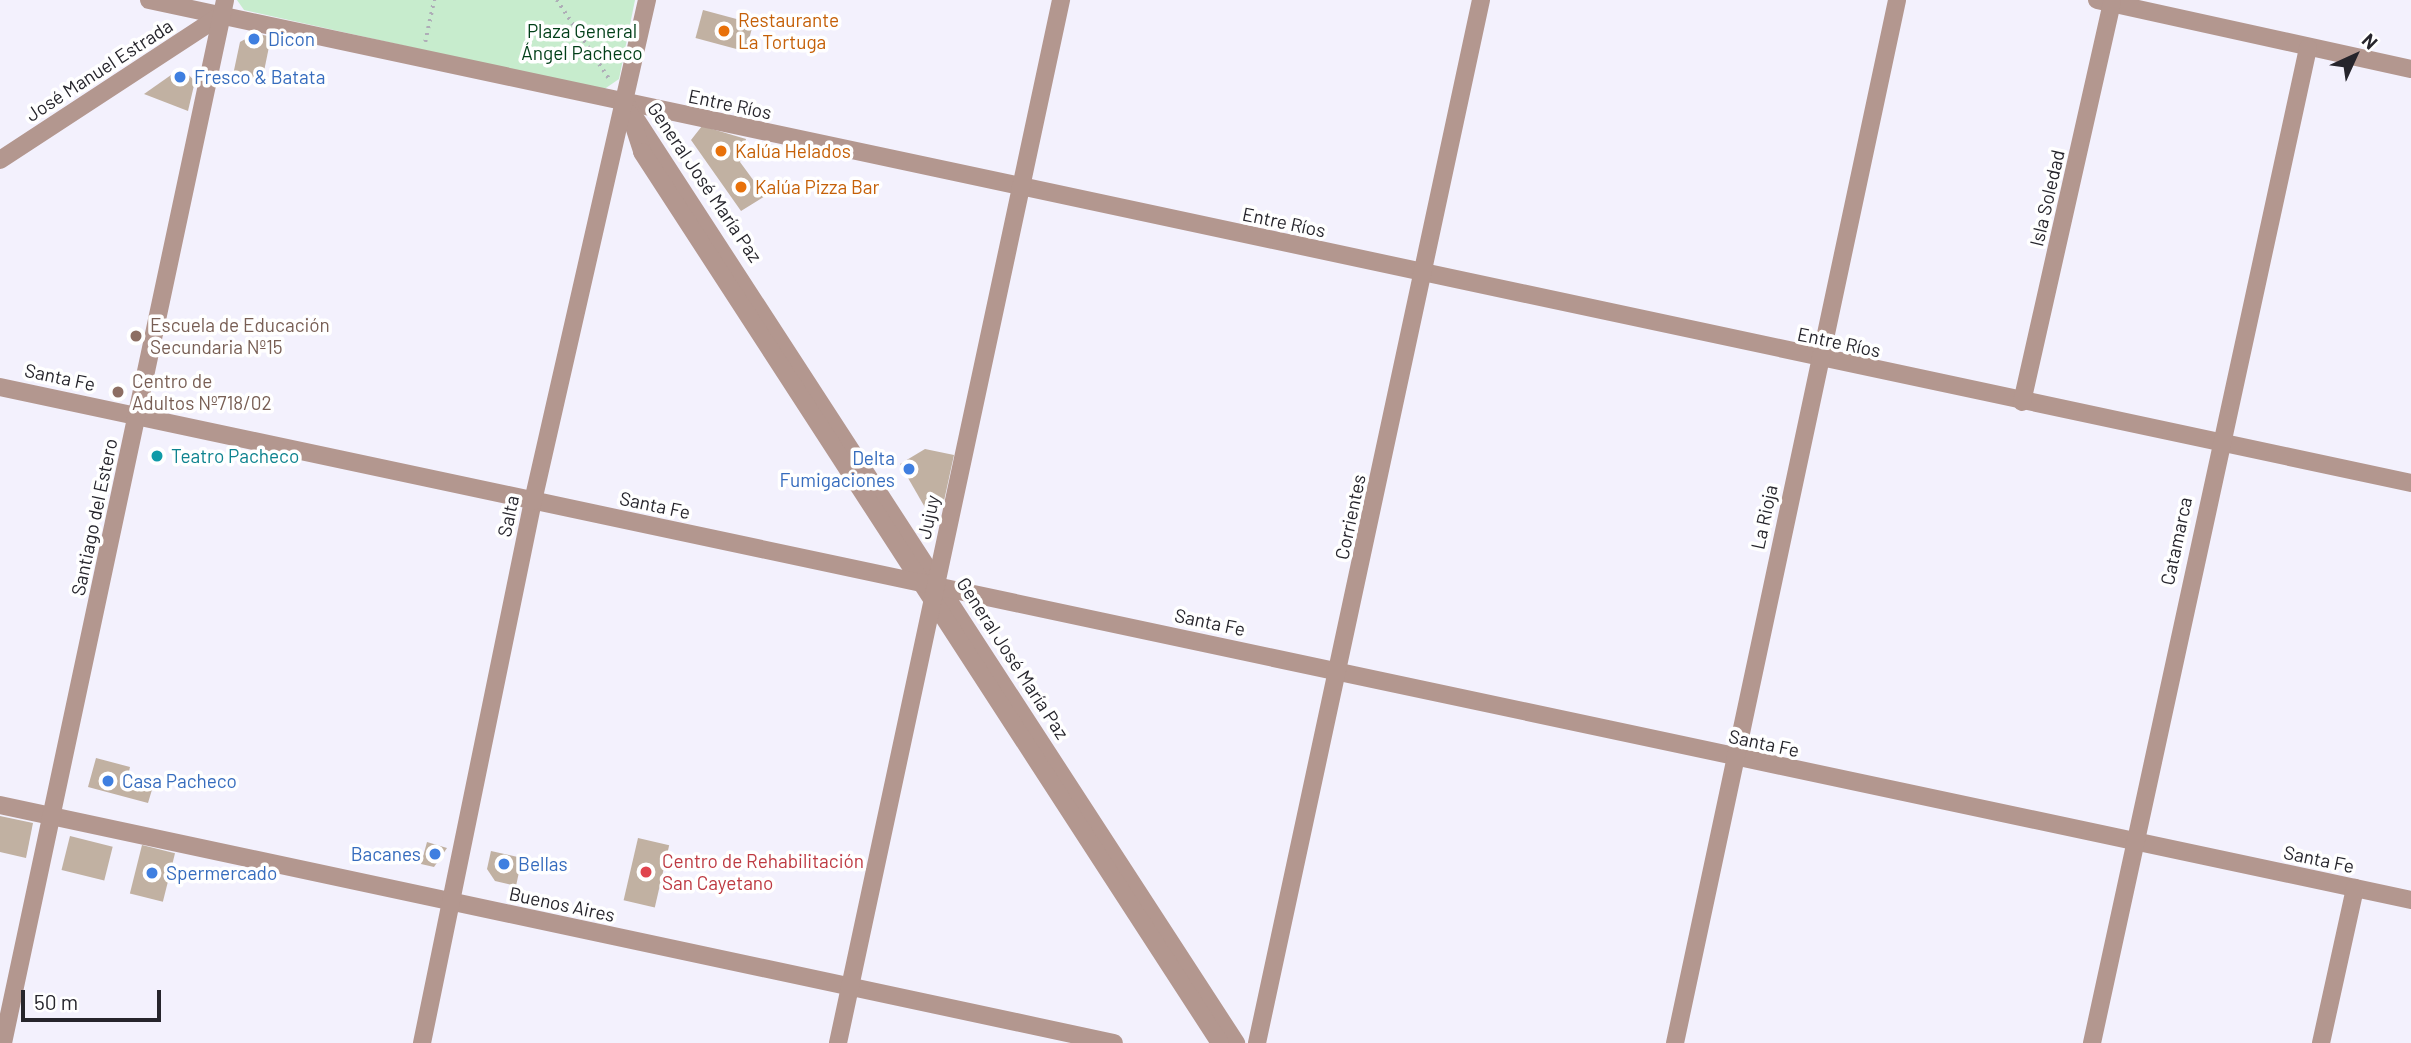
<!DOCTYPE html>
<meta charset="utf-8">
<style>
body{margin:0}
#map{position:relative;width:2411px;height:1043px;overflow:hidden;background:#f3f1fd;font-family:Barlow,sans-serif}
div>[style]{position:absolute}
.green>*{inset:0;background:#c7eccd}
.building>*{inset:0;background:#c1b1a2;transform-origin:0 0}
.path>*{height:3.5px;margin-top:-1.75px;transform-origin:0;background:repeating-linear-gradient(90deg,#aeadb7 0 2px,transparent 0 7px)}
.minor>*{height:18px;margin:-9px;padding:0 9px;transform-origin:9px;border-radius:9px;background:#b3978f}
.dots>*{width:19px;height:19px;translate:-50% -50%;box-sizing:border-box;border:4px solid #fff;border-radius:50%}
span{translate:-50% -50%;white-space:nowrap;text-align:center;line-height:1.15;-webkit-text-stroke:7px #fff;paint-order:stroke}
.food-label{font-size:19px;color:#c56008}
.left{translate:0 -50%;text-align:left}
.park-label{font-size:19px;color:#013f18}
.shop-label{font-size:19px;color:#366cbe}
.right{translate:-100% -50%;text-align:right}
.street-label{font-size:19px;color:#26252c}
.education-label{font-size:19px;color:#785e54}
.culture-label{font-size:19px;color:#0d838f}
.health-label{font-size:19px;color:#be3a42}
.north{position:absolute;left:2320px;top:21px;width:70px;height:70px;-webkit-text-stroke:5px #fff;paint-order:stroke;rotate:45deg;font-size:19px;font-weight:700;line-height:28px;text-align:center;color:#26252c}
.north::after{content:'';display:block;margin:auto;width:24px;height:32px;background:#26252c;clip-path:polygon(50% 0,100% 100%,50% 72%,0 100%)}
.scale{position:absolute;left:21px;top:990px;width:140px;height:32px;box-sizing:border-box;border:4px solid #26252c;border-top:0;padding-left:9px;font-size:21px;line-height:24px;white-space:nowrap;color:#26252c;-webkit-text-stroke:5px #fff;paint-order:stroke}
</style>
<div id="map">
<div class="green">
<div style="clip-path:polygon(237px 0,635px 0,619px 79px,603px 90px,244px 10px)"></div>
</div>
<div class="building">
<div style="left:703px;top:10px;width:52px;height:29px;rotate:15deg"></div>
<div style="clip-path:polygon(256px 33px,271px 37px,262px 81px,233px 75px,240px 42px)"></div>
<div style="clip-path:polygon(181px 68px,195px 81px,188px 111px,144px 94px)"></div>
<div style="clip-path:polygon(702px 126px,746px 139px,740px 162px,765px 196px,741px 211px,691px 140px)"></div>
<div style="clip-path:polygon(925px 449px,954px 455px,944px 501px,927px 511px,900px 464px)"></div>
<div style="clip-path:polygon(96px 758px,130px 767px,128px 776px,154px 783px,148px 803px,88px 787px)"></div>
<div style="clip-path:polygon(0 816px,33px 823px,26px 858px,0 852px)"></div>
<div style="left:70px;top:836px;width:44px;height:35px;rotate:14deg"></div>
<div style="left:638px;top:838px;width:32px;height:64px;rotate:13deg"></div>
<div style="clip-path:polygon(427px 842px,447px 848px,434px 867px,421px 864px)"></div>
<div style="left:142px;top:845px;width:34px;height:50px;rotate:14deg"></div>
<div style="clip-path:polygon(491px 851px,522px 858px,516px 886px,495px 881px,487px 869px)"></div>
</div>
<div class="path">
<div style="left:557px;top:0;width:96px;rotate:56.5deg"></div>
<div style="left:425px;top:42px;width:43px;rotate:-77.9deg"></div>
</div>
<div class="minor">
<div style="left:149px;top:0;width:2313px;rotate:12.05deg"></div>
<div style="left:2097px;top:0;width:321px;rotate:12.4deg"></div>
<div style="left:626px;top:104px;width:1120px;rotate:56.99deg"></div>
<div style="left:630px;top:114px;width:40px;rotate:72deg"></div>
<div style="left:642px;top:152px;width:1062px;rotate:57.03deg"></div>
<div style="left:0;top:160px;width:265px;rotate:-33.2deg"></div>
<div style="left:0;top:387px;width:2465px;rotate:12.01deg"></div>
<div style="left:2022px;top:402px;width:409px;rotate:-77.3deg"></div>
<div style="left:0;top:805px;width:1139px;rotate:12.06deg"></div>
<div style="left:3px;top:1043px;width:1066px;rotate:-77.98deg"></div>
<div style="left:422px;top:1043px;width:553px;rotate:-78.43deg"></div>
<div style="left:533px;top:501px;width:514px;rotate:-77.18deg"></div>
<div style="left:838px;top:1043px;width:1067px;rotate:-77.93deg"></div>
<div style="left:1257px;top:1043px;width:1067px;rotate:-77.88deg"></div>
<div style="left:1675px;top:1043px;width:1066px;rotate:-77.98deg"></div>
<div style="left:2092px;top:1043px;width:1018px;rotate:-77.75deg"></div>
<div style="left:2321px;top:1043px;width:159px;rotate:-77.6deg"></div>
</div>
<div class="dots">
<div style="left:724px;top:31px;background:#e8710a"></div>
<div style="left:254px;top:39px;background:#3f7fe0"></div>
<div style="left:180px;top:77px;background:#3f7fe0"></div>
<div style="left:721px;top:151px;background:#e8710a"></div>
<div style="left:741px;top:187px;background:#e8710a"></div>
<div style="left:136px;top:336px;background:#8d6e63"></div>
<div style="left:118px;top:392px;background:#8d6e63"></div>
<div style="left:157px;top:456px;background:#0f9aa8"></div>
<div style="left:909px;top:469px;background:#3f7fe0"></div>
<div style="left:108px;top:781px;background:#3f7fe0"></div>
<div style="left:435px;top:854px;background:#3f7fe0"></div>
<div style="left:504px;top:864px;background:#3f7fe0"></div>
<div style="left:646px;top:872px;background:#e0444e"></div>
<div style="left:152px;top:873px;background:#3f7fe0"></div>
</div>
<div class="food-label">
<span class="left" style="left:738px;top:31px">Restaurante<br>La Tortuga</span>
<span class="left" style="left:735px;top:151px">Kalúa Helados</span>
<span class="left" style="left:755px;top:187px">Kalúa Pizza Bar</span>
</div>
<div class="park-label">
<span style="left:582px;top:42px">Plaza General<br>Ángel Pacheco</span>
</div>
<div class="shop-label">
<span class="left" style="left:268px;top:39px">Dicon</span>
<span class="left" style="left:194px;top:77px">Fresco &amp; Batata</span>
<span class="right" style="left:895px;top:469px">Delta<br>Fumigaciones</span>
<span class="left" style="left:122px;top:781px">Casa Pacheco</span>
<span class="right" style="left:421px;top:854px">Bacanes</span>
<span class="left" style="left:518px;top:864px">Bellas</span>
<span class="left" style="left:166px;top:873px">Spermercado</span>
</div>
<div class="street-label">
<span style="left:99px;top:70px;rotate:-33deg">José Manuel Estrada</span>
<span style="left:730px;top:104px;rotate:12deg">Entre Ríos</span>
<span style="left:705px;top:182px;rotate:56deg">General José María Paz</span>
<span style="left:2047px;top:198px;rotate:-77deg">Isla Soledad</span>
<span style="left:1284px;top:222px;rotate:12deg">Entre Ríos</span>
<span style="left:1839px;top:342px;rotate:12deg">Entre Ríos</span>
<span style="left:60px;top:377px;rotate:12deg">Santa Fe</span>
<span style="left:655px;top:505px;rotate:12deg">Santa Fe</span>
<span style="left:508px;top:516px;rotate:-78deg">Salta</span>
<span style="left:94px;top:517px;rotate:-78deg">Santiago del Estero</span>
<span style="left:928px;top:517px;rotate:-78deg">Jujuy</span>
<span style="left:1350px;top:517px;rotate:-78deg">Corrientes</span>
<span style="left:1764px;top:517px;rotate:-78deg">La Rioja</span>
<span style="left:2176px;top:541px;rotate:-78deg">Catamarca</span>
<span style="left:1210px;top:622px;rotate:12deg">Santa Fe</span>
<span style="left:1013px;top:658px;rotate:57deg">General José María Paz</span>
<span style="left:1764px;top:743px;rotate:12deg">Santa Fe</span>
<span style="left:2319px;top:859px;rotate:12deg">Santa Fe</span>
<span style="left:562px;top:904px;rotate:12deg">Buenos Aires</span>
</div>
<div class="education-label">
<span class="left" style="left:150px;top:336px">Escuela de Educación<br>Secundaria Nº15</span>
<span class="left" style="left:132px;top:392px">Centro de<br>Adultos Nº718/02</span>
</div>
<div class="culture-label">
<span class="left" style="left:171px;top:456px">Teatro Pacheco</span>
</div>
<div class="health-label">
<span class="left" style="left:662px;top:872px">Centro de Rehabilitación<br>San Cayetano</span>
</div>
<div class="north">N</div>
<div class="scale">50 m</div>
</div>
